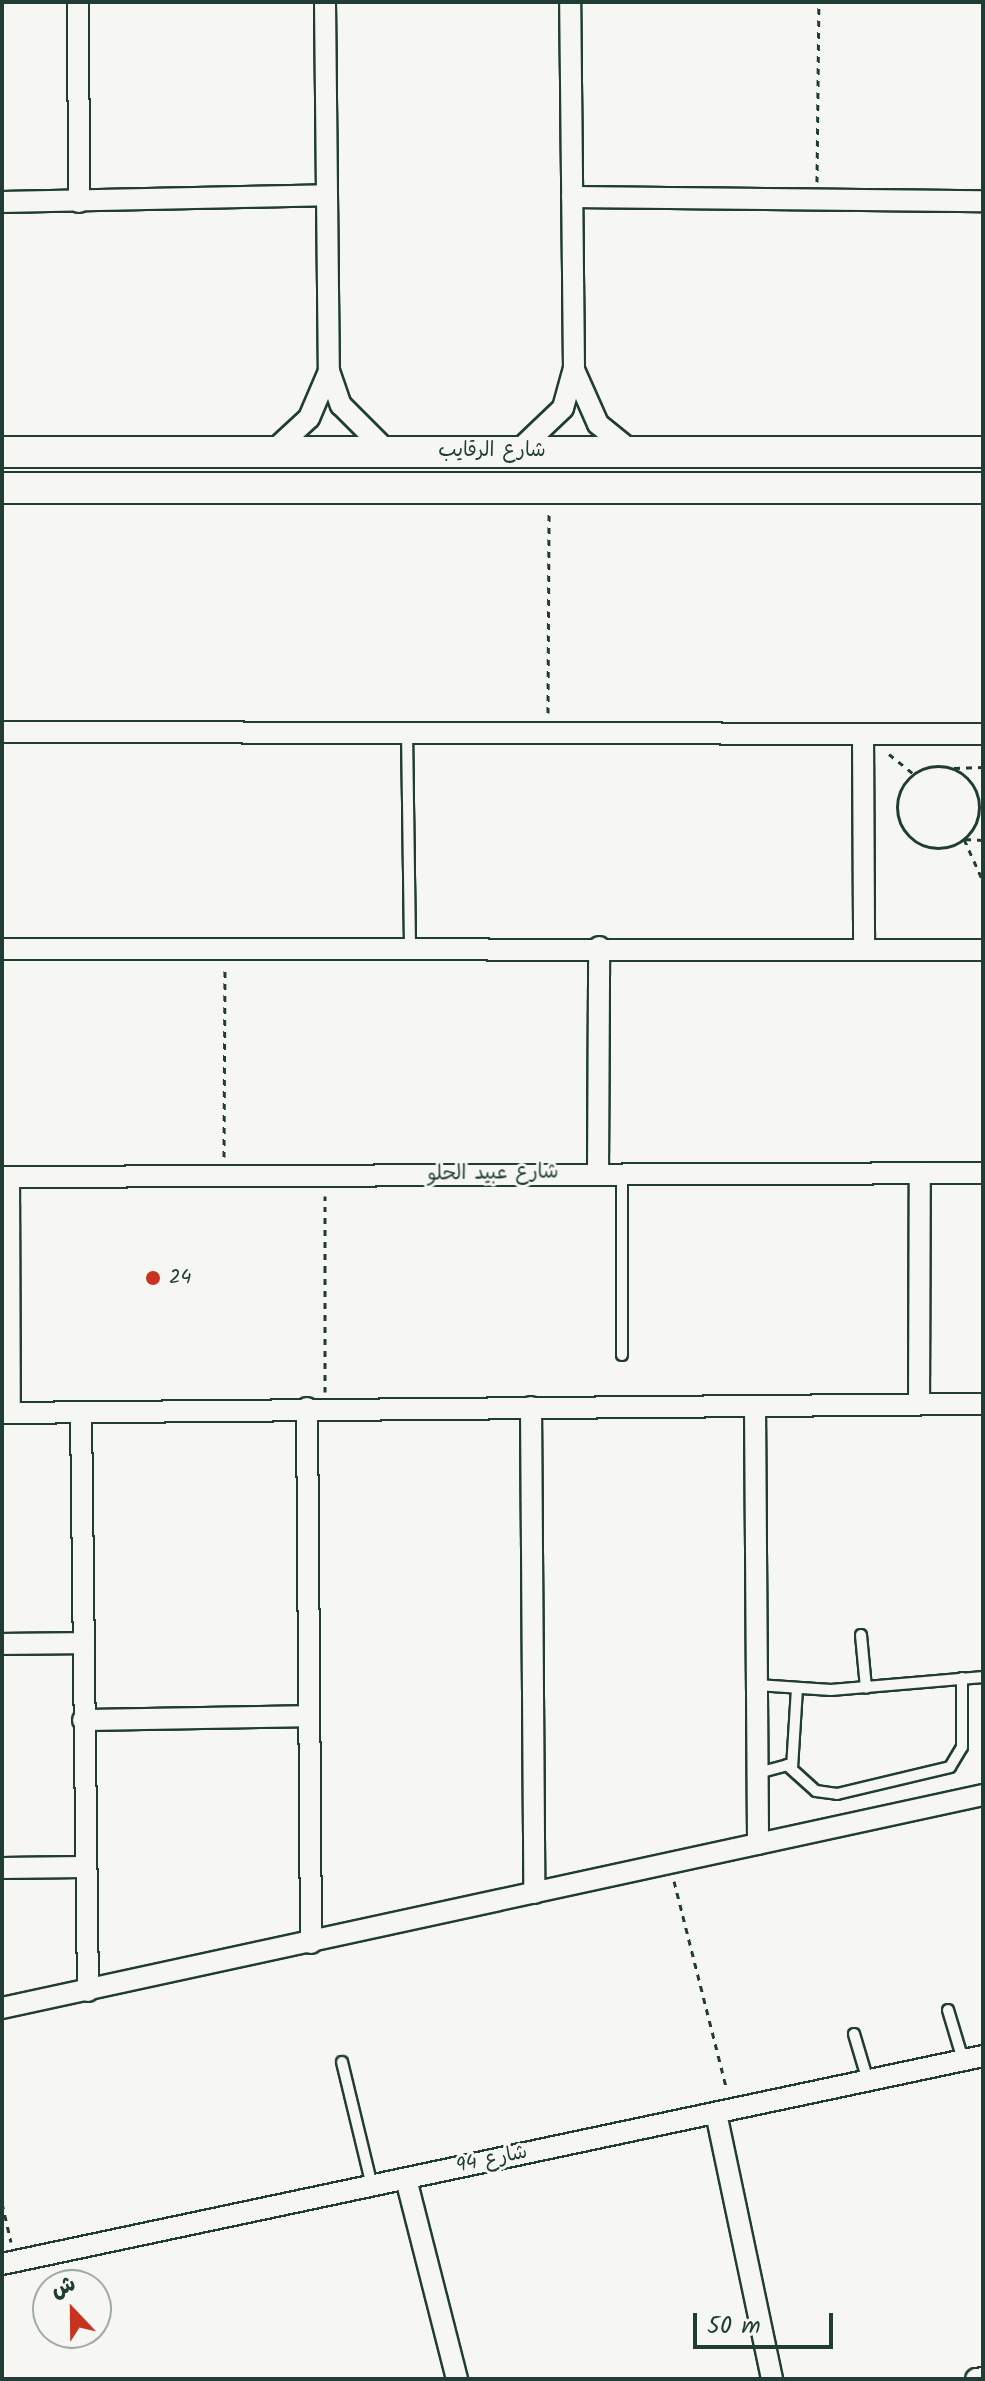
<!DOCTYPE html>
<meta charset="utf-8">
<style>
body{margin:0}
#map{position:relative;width:985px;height:2381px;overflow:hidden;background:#f6f6f2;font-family:Kalam,"Playpen Sans Arabic",sans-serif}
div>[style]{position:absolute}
.path>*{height:3px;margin-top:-1.5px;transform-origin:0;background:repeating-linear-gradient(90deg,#1f3d34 0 6px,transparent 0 12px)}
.path>.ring{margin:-1.5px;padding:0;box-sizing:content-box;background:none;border:3px solid #1f3d34;border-radius:50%}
.roads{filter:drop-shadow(2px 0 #1f3d34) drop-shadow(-2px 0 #1f3d34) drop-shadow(0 2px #1f3d34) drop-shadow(0 -2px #1f3d34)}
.lane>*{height:10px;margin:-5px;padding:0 5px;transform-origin:5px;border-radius:5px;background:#f6f6f2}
.street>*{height:20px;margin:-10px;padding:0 10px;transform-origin:10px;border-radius:10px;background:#f6f6f2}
.secondary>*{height:30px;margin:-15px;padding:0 15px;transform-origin:15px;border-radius:15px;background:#f6f6f2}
.dots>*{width:22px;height:22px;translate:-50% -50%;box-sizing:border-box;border:4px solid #f6f6f2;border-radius:50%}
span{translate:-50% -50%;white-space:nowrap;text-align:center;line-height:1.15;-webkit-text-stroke:6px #f6f6f2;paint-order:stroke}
.street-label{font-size:20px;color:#1f3d34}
.poi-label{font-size:20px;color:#1f3d34}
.left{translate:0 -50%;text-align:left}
.frame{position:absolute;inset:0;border:4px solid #1f3d34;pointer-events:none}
.north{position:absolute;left:32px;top:2269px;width:80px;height:80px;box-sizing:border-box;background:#f6f6f2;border:2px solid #a0aca6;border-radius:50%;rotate:338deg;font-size:22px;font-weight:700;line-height:32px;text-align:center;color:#1f3d34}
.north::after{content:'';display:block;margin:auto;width:28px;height:36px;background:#c8321e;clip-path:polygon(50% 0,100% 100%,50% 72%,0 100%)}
.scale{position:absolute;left:693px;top:2313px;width:140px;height:36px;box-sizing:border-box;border:4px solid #1f3d34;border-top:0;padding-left:10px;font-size:24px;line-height:28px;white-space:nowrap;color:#1f3d34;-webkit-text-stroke:6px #f6f6f2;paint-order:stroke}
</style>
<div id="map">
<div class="path">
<div style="left:817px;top:182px;width:180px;rotate:-89.4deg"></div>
<div style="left:548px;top:713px;width:201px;rotate:-89.7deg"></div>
<div style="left:889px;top:754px;width:32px;rotate:39deg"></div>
<div class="ring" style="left:897px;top:766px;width:79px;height:79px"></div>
<div style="left:954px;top:768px;width:29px;rotate:-2deg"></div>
<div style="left:983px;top:840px;width:19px;rotate:-177deg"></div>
<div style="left:964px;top:839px;width:46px;rotate:65.7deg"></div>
<div style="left:224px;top:1157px;width:189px;rotate:-89.7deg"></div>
<div style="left:325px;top:1392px;width:196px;rotate:-90deg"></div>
<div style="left:674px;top:1881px;width:216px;rotate:75.8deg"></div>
<div style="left:2px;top:2172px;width:15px;rotate:90deg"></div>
<div style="left:2px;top:2203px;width:40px;rotate:77deg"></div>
</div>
<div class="roads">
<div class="lane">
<div style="left:407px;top:731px;width:215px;rotate:89.2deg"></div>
<div style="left:622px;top:1355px;width:181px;rotate:-90deg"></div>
<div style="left:861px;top:1635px;width:53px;rotate:84.6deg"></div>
<div style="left:757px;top:1685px;width:74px;rotate:3.9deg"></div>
<div style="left:831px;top:1690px;width:153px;rotate:-4.9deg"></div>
<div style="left:792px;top:1768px;width:79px;rotate:-86.4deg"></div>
<div style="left:758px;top:1773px;width:30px;rotate:-15deg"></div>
<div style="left:787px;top:1765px;width:39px;rotate:42deg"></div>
<div style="left:816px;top:1791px;width:21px;rotate:8deg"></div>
<div style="left:837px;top:1794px;width:116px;rotate:-13.4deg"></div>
<div style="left:950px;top:1767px;width:23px;rotate:-59deg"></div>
<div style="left:962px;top:1747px;width:69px;rotate:-90deg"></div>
<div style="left:948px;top:2010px;width:52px;rotate:73.3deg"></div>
<div style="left:854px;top:2034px;width:49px;rotate:73.4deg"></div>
<div style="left:342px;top:2062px;width:128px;rotate:76.4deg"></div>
</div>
<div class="street">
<div style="left:78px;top:2px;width:200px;rotate:89.7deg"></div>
<div style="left:325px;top:2px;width:369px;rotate:89.4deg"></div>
<div style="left:329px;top:371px;width:36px;rotate:71deg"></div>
<div style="left:341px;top:405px;width:65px;rotate:45deg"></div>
<div style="left:572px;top:197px;width:411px;rotate:0.6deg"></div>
<div style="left:2px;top:202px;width:325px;rotate:-1.2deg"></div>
<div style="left:575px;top:372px;width:57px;rotate:66.1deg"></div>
<div style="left:598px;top:424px;width:41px;rotate:39.1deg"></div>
<div style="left:518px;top:451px;width:62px;rotate:-43.7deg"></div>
<div style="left:563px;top:408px;width:41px;rotate:-74.6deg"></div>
<div style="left:574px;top:368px;width:366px;rotate:-90.6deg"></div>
<div style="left:272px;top:452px;width:50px;rotate:-42.6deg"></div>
<div style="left:309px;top:418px;width:51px;rotate:-66.9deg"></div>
<div style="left:2px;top:732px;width:981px;rotate:0.12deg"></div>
<div style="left:863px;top:734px;width:216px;rotate:89.7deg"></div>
<div style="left:2px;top:949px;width:981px;rotate:0.06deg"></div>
<div style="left:598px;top:1173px;width:226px;rotate:-89.7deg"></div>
<div style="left:2px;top:1177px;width:981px;rotate:-0.23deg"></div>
<div style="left:9px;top:1177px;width:236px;rotate:89.8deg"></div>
<div style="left:919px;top:1404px;width:230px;rotate:-89.8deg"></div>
<div style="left:755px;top:1406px;width:438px;rotate:89.6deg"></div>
<div style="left:531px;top:1407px;width:486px;rotate:89.6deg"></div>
<div style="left:307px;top:1408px;width:535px;rotate:89.57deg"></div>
<div style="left:81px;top:1412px;width:579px;rotate:89.31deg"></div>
<div style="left:2px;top:1413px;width:981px;rotate:-0.53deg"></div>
<div style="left:2px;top:1644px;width:81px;rotate:-0.7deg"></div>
<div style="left:83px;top:1720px;width:224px;rotate:-1deg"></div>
<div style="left:2px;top:1868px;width:82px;rotate:-0.7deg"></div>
<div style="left:2px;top:2008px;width:1004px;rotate:-12.25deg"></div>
<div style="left:716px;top:2113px;width:272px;rotate:78.1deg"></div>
<div style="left:406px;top:2179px;width:206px;rotate:75.7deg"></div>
<div style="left:2px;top:2264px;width:1003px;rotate:-11.97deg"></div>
<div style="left:976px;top:2379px;width:7px;rotate:-8deg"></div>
</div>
<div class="secondary">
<div style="left:2px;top:452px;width:981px"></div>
<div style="left:2px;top:488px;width:981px"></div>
</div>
</div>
<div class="dots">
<div style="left:153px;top:1278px;background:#c8321e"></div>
</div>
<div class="street-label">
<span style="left:492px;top:451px">شارع الرقايب</span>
<span style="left:493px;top:1174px;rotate:-1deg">شارع عبيد الحلو</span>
<span style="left:492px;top:2160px;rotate:-12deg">شارع 94</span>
</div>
<div class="poi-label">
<span class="left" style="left:169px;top:1278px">24</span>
</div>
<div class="frame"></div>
<div class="north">ش</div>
<div class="scale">50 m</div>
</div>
